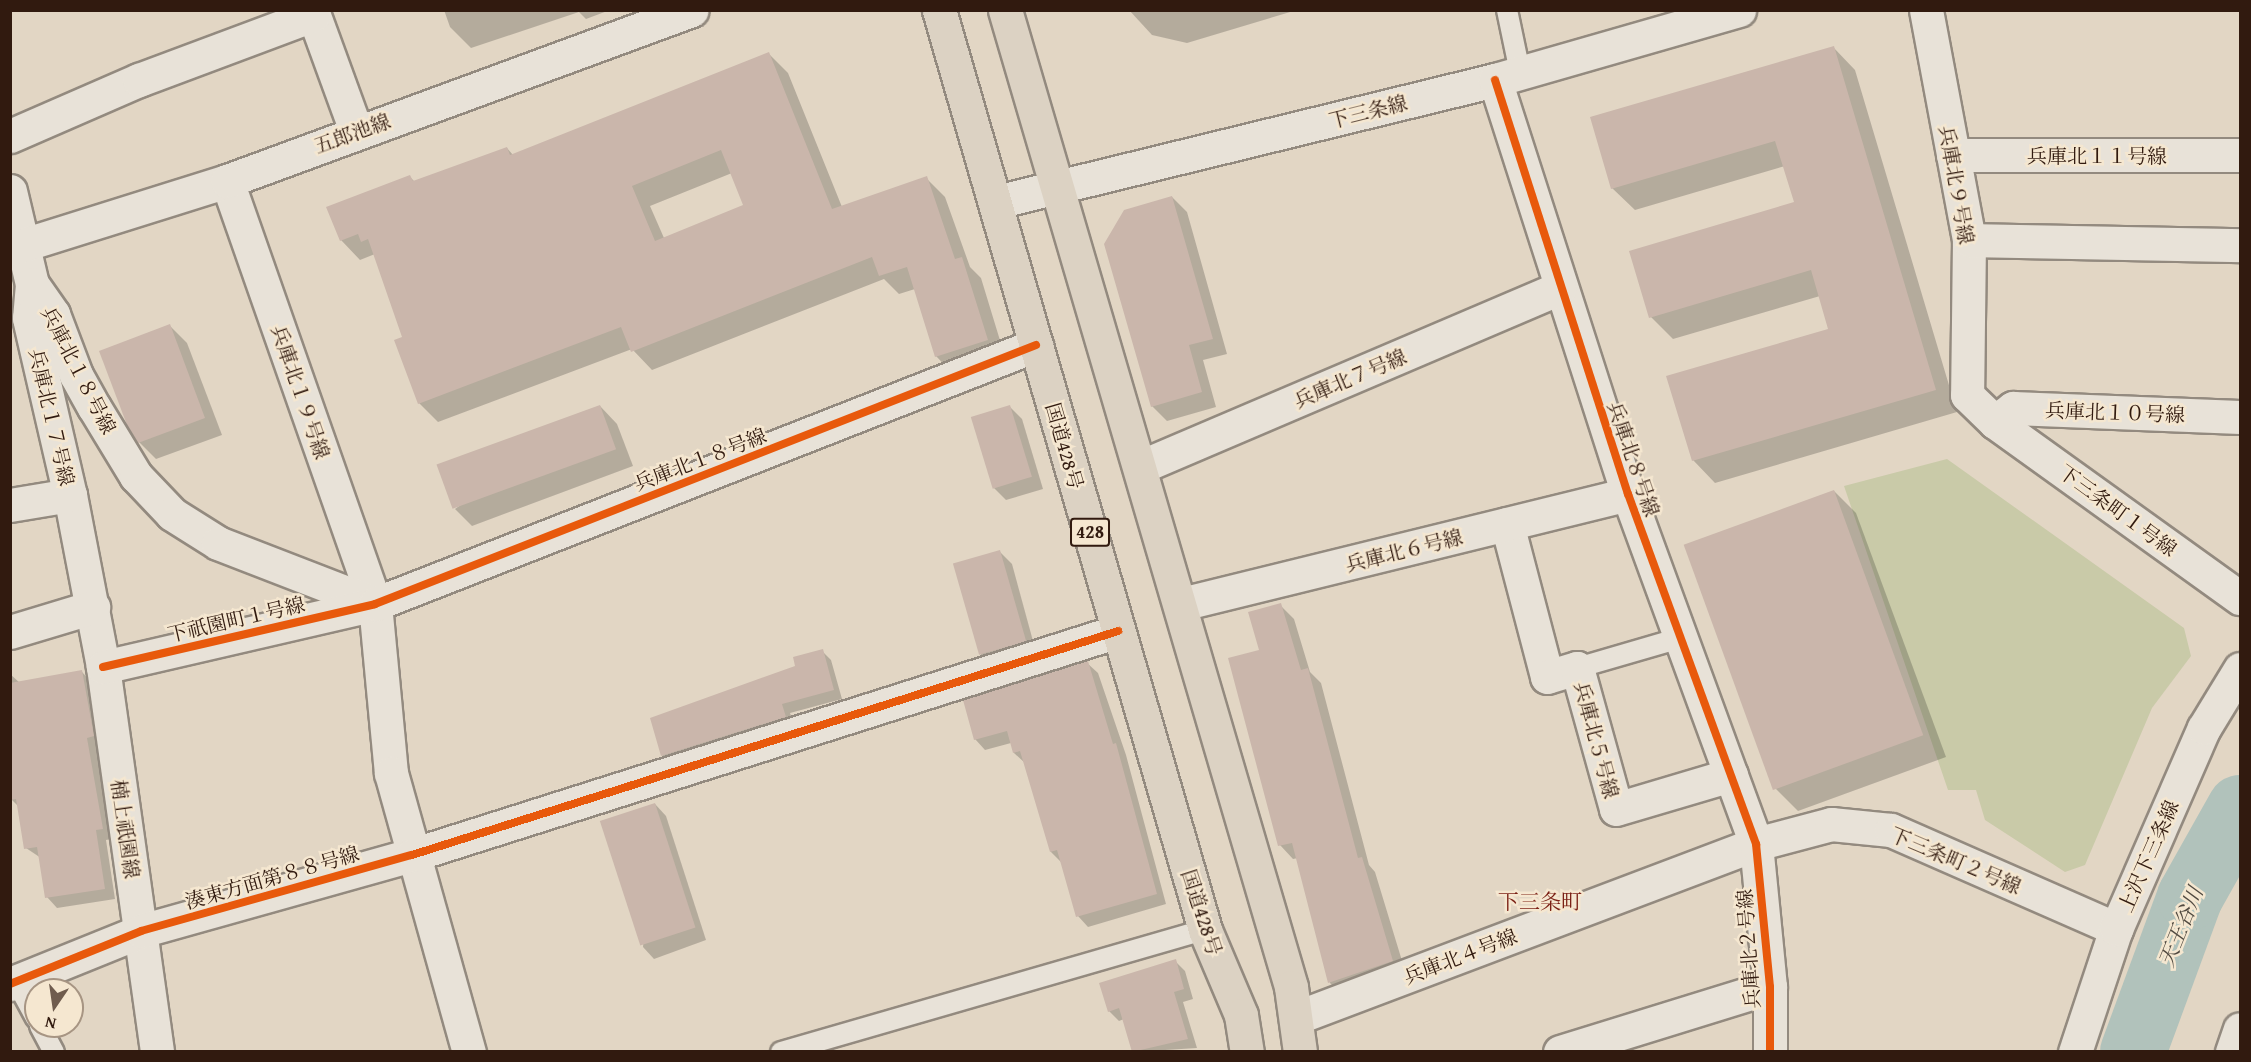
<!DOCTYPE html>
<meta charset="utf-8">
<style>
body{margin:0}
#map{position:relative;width:2251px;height:1062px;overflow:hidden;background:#e2d6c4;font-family:"Gentium Book Plus","Noto Serif JP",serif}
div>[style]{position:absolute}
.green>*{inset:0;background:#c9caa8}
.shadow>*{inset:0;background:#0003}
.river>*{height:66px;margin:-33px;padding:0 33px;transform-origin:33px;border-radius:33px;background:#b1c2bb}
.building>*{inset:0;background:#cab6ab;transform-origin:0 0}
.roads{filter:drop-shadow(2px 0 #938a7f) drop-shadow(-2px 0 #938a7f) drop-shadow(0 2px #938a7f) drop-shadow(0 -2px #938a7f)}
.service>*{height:20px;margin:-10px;padding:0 10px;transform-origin:10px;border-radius:10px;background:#e8e2d8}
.minor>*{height:33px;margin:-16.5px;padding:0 16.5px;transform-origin:16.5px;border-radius:16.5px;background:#e8e2d8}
.tertiary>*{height:33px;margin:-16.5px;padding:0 16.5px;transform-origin:16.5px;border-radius:16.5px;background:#e8e2d8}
.trunk>*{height:33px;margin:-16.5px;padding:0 16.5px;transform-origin:16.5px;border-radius:16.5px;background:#dcd2c3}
.cycleway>*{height:8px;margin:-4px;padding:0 4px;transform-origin:4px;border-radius:4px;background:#e8590c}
span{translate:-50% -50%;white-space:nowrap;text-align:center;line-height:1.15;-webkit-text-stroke:5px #f5e7d0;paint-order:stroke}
.shield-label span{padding:2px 4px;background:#f5e7d0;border:2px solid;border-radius:4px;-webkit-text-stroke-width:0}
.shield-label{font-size:18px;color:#311a0f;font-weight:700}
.street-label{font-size:20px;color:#311a0f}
.neighbourhood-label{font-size:21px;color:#7a1f14}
.water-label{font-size:21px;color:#514a41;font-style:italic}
.frame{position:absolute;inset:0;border:12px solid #311a0f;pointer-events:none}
.north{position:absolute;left:24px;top:978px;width:60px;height:60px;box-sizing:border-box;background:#f5e7d0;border:2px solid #a79583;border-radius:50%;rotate:193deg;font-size:16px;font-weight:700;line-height:24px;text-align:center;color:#311a0f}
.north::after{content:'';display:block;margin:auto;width:21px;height:27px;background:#6f5c4e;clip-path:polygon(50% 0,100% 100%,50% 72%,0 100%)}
</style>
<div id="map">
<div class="green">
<div style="clip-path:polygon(1947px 459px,2184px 628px,2191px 656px,2152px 708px,2085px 865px,2065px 872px,1985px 820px,1976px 790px,1948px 790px,1844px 486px)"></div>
</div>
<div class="shadow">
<div style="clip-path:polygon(444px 10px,610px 10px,586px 19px,579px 12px,471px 48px,450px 27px)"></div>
<div style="clip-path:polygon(1129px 10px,1297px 10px,1187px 43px,1152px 35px)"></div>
<div style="clip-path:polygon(1833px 47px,1855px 70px,1957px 412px,1715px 483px,1693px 460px,1830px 330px,1820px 296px,1673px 339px,1651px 317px,1795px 203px,1785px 166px,1635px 210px,1612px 188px)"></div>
<div style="clip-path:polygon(evenodd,769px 54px,788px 73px,842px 207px,926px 178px,945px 197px,970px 267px,981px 278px,1006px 360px,955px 376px,936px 356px,915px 289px,899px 294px,884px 279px,652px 370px,632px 349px,438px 422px,419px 403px,404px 338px,375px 254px,360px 260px,341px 240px,410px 177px,415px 182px,507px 148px,513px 155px,769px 54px,732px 173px,745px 206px,664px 238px,650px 206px,732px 173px)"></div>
<div style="clip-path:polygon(1172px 197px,1187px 212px,1227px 354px,1203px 360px,1216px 407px,1167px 421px,1152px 406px)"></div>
<div style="clip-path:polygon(170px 326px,187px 343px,222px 435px,156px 459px,139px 442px)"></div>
<div style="clip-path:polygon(600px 406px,617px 424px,633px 466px,472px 526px,455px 509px)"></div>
<div style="clip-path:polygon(1010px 407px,1022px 419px,1043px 489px,1006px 500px,994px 488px)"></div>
<div style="clip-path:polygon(1834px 491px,1856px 513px,1946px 757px,1798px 811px,1776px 789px)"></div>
<div style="clip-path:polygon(1000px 552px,1012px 564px,1036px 652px,993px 666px,981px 655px,955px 564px)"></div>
<div style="clip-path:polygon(1280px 605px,1294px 619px,1310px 672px,1321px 683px,1369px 865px,1375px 872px,1406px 974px,1343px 996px,1330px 983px,1298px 858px,1293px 859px,1280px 845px,1261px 651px)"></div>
<div style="clip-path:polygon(822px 651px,831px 660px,842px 699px,790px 713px,795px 726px,672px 764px,662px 755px)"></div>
<div style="clip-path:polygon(1087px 663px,1098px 673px,1126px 755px,1166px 904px,1088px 927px,1078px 916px,1062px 863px,1051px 852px,1025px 763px,1014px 753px,1011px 743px,985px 750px,975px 739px)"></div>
<div style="clip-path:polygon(82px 672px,92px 683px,104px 747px,97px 748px,112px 839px,106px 840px,115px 899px,57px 908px,47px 897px,41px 858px,26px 848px,19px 807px,11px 799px,10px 674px,20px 683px)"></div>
<div style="clip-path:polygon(655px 804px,666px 816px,706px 940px,654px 959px,643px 947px)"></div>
<div style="clip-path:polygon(1175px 961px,1185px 971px,1193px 999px,1183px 1002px,1197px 1048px,1134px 1052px,1124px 1019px,1119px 1021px,1109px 1011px)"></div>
</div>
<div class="river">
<div style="left:2133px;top:1052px;width:165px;rotate:-69.8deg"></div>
<div style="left:2190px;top:897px;width:102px;rotate:-60.7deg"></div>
</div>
<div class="building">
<div style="clip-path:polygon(1834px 46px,1936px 390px,1692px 461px,1666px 376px,1828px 329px,1811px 270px,1649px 318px,1629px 251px,1794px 202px,1775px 141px,1611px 189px,1590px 117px)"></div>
<div style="clip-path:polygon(evenodd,769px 52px,832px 209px,927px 176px,955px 259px,962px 257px,988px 340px,935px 357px,907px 267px,879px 276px,872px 257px,631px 352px,621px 327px,418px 404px,394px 340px,402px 337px,368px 239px,361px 242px,358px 234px,340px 241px,326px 207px,410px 175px,413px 181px,507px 147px,510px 155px,769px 52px,721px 150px,743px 205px,655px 241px,632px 186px,721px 150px)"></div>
<div style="clip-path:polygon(1172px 196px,1213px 339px,1189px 345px,1202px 392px,1151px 407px,1104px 244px,1124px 210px)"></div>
<div style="clip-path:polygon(170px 324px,205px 418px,138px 443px,127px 425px,99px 351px)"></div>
<div style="left:600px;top:405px;width:47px;height:174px;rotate:70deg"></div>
<div style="left:1010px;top:405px;width:75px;height:41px;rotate:73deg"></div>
<div style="left:1834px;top:490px;width:261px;height:160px;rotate:70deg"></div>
<div style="left:1000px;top:550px;width:95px;height:49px;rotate:74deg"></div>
<div style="clip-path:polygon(1281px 603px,1301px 670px,1308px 668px,1358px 858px,1362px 857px,1393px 961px,1328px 983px,1292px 843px,1278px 846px,1228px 658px,1259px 650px,1248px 612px)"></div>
<div style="clip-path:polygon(823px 649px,834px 690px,782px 704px,786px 717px,661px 756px,650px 718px,795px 666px,793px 657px)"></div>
<div style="clip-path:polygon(1088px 661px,1113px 744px,1116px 743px,1157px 894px,1076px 917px,1057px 850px,1050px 852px,1020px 751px,1013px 753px,1007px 731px,974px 740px,963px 700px)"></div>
<div style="clip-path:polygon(82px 670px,94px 736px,87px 738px,103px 829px,96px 830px,105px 889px,45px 898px,37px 847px,24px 849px,16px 799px,10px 800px,10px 683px)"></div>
<div style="left:655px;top:803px;width:131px;height:58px;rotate:72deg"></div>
<div style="clip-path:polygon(1176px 959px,1184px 989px,1174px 992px,1188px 1039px,1132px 1052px,1119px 1008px,1108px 1012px,1099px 983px)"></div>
</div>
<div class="roads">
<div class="service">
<div style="left:1507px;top:10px;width:63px;rotate:78.2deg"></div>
<div style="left:1577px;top:668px;width:107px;rotate:-16.2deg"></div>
<div style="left:16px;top:981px;width:42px;rotate:61.6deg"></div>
<div style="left:40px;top:1026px;width:30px;rotate:62deg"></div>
<div style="left:781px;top:1052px;width:441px;rotate:-16.1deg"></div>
</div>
<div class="minor">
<div style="left:312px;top:10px;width:129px;rotate:70deg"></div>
<div style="left:1926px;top:10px;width:234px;rotate:79.4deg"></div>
<div style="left:1969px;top:240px;width:155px;rotate:90.7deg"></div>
<div style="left:1967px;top:395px;width:39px;rotate:44deg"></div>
<div style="left:1995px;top:422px;width:302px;rotate:35.7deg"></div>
<div style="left:1495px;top:80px;width:435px;rotate:72.2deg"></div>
<div style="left:1628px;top:494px;width:373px;rotate:69.9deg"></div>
<div style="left:1756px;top:844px;width:144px;rotate:84.4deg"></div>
<div style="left:1770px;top:987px;width:65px;rotate:90deg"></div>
<div style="left:10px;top:136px;width:141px;rotate:-23.5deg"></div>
<div style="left:139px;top:80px;width:186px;rotate:-20.5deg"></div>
<div style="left:1953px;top:155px;width:287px"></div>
<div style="left:227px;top:181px;width:448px;rotate:70.7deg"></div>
<div style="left:375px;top:604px;width:170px;rotate:84.6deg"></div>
<div style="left:391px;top:773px;width:290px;rotate:74.4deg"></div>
<div style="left:10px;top:191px;width:96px;rotate:76.7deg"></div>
<div style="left:32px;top:284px;width:34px;rotate:95deg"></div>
<div style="left:29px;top:318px;width:182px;rotate:77deg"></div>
<div style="left:70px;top:495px;width:175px;rotate:79.1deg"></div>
<div style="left:103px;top:667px;width:389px;rotate:82deg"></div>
<div style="left:1969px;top:240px;width:271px;rotate:1.1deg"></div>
<div style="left:32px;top:284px;width:37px;rotate:55deg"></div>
<div style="left:53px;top:314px;width:65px;rotate:69.3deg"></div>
<div style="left:76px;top:375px;width:37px;rotate:61deg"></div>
<div style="left:94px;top:407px;width:81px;rotate:58.7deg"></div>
<div style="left:136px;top:476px;width:52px;rotate:46.5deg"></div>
<div style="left:172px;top:514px;width:54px;rotate:32.2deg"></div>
<div style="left:218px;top:543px;width:168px;rotate:21.2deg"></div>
<div style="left:1995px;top:422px;width:23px;rotate:-38deg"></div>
<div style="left:2013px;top:408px;width:227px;rotate:2.3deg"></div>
<div style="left:1140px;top:467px;width:456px;rotate:-23.1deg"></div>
<div style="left:10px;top:505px;width:61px;rotate:-9.5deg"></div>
<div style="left:1507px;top:524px;width:158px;rotate:75.3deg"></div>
<div style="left:1547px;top:677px;width:31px;rotate:-17deg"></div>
<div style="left:1577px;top:668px;width:146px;rotate:74.5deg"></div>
<div style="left:1616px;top:809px;width:120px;rotate:-16.5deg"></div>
<div style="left:1181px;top:604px;width:460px;rotate:-13.8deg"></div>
<div style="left:10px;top:632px;width:87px;rotate:-16.8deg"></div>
<div style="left:103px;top:667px;width:279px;rotate:-13deg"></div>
<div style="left:375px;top:604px;width:710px;rotate:-21.4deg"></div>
<div style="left:10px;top:984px;width:141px;rotate:-22deg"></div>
<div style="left:141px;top:931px;width:281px;rotate:-15.7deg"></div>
<div style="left:412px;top:855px;width:741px;rotate:-17.6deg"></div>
<div style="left:1298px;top:1017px;width:490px;rotate:-20.7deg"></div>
<div style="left:1756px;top:844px;width:78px;rotate:-14.9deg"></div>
<div style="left:1831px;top:824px;width:60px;rotate:5.7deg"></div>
<div style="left:1891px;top:830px;width:246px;rotate:23.7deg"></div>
<div style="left:1560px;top:1052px;width:220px;rotate:-17.2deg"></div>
<div style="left:2075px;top:1052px;width:130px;rotate:-71.6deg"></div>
<div style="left:2116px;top:929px;width:219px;rotate:-66.4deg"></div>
<div style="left:2204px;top:728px;width:69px;rotate:-58.6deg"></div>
<div style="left:2232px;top:1052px;width:24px;rotate:-71deg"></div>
</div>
<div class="tertiary">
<div style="left:996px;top:202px;width:514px;rotate:-13.74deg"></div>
<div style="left:1495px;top:80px;width:254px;rotate:-16deg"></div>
<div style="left:10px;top:249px;width:227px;rotate:-17.4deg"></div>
<div style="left:227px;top:181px;width:495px;rotate:-20.2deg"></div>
</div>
<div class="trunk">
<div style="left:939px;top:10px;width:958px;rotate:73.87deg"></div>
<div style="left:1205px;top:930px;width:92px;rotate:67deg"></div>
<div style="left:1241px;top:1015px;width:37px;rotate:81deg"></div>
<div style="left:1005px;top:10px;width:1018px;rotate:73.68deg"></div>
<div style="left:1291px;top:987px;width:66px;rotate:82.1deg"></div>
</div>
</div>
<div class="cycleway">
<div style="left:1495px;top:80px;width:435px;rotate:72.2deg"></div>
<div style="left:1628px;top:494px;width:373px;rotate:69.9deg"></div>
<div style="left:1756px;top:844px;width:144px;rotate:84.4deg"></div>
<div style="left:1770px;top:987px;width:65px;rotate:90deg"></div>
<div style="left:103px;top:667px;width:279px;rotate:-13deg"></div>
<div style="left:375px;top:604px;width:710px;rotate:-21.4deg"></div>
<div style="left:10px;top:984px;width:141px;rotate:-22deg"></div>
<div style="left:141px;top:931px;width:281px;rotate:-15.7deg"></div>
<div style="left:412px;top:855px;width:741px;rotate:-17.6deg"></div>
</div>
<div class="shield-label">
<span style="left:1090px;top:532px">428</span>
</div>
<div class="street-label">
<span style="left:1368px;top:111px;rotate:-14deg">下三条線</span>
<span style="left:352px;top:133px;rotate:-20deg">五郎池線</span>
<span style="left:2097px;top:155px">兵庫北１１号線</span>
<span style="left:1957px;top:185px;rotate:80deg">兵庫北９号線</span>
<span style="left:79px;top:370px;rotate:63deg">兵庫北１８号線</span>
<span style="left:1350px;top:378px;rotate:-23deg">兵庫北７号線</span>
<span style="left:301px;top:392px;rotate:71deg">兵庫北１９号線</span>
<span style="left:2115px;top:412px;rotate:2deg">兵庫北１０号線</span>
<span style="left:52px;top:417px;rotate:77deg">兵庫北１７号線</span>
<span style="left:1065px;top:446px;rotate:74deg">国道428号</span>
<span style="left:700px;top:459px;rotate:-21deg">兵庫北１８号線</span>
<span style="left:1634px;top:459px;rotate:71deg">兵庫北８号線</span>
<span style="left:2118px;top:510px;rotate:36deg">下三条町１号線</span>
<span style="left:1404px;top:550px;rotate:-14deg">兵庫北６号線</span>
<span style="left:236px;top:619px;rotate:-13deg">下祇園町１号線</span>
<span style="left:1597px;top:740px;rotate:75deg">兵庫北５号線</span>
<span style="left:126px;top:829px;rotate:82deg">楠上祇園線</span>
<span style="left:2148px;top:856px;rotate:-66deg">上沢下三条線</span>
<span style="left:1956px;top:860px;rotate:23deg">下三条町２号線</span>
<span style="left:272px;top:877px;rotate:-16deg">湊東方面第８８号線</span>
<span style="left:1202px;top:912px;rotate:72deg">国道428号</span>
<span style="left:1748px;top:949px;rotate:-94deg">兵庫北２号線</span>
<span style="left:1460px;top:956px;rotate:-21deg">兵庫北４号線</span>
</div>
<div class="neighbourhood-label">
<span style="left:1540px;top:902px">下三条町</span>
</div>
<div class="water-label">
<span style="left:2181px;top:927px;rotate:-68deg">天王谷川</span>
</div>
<div class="frame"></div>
<div class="north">N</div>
</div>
